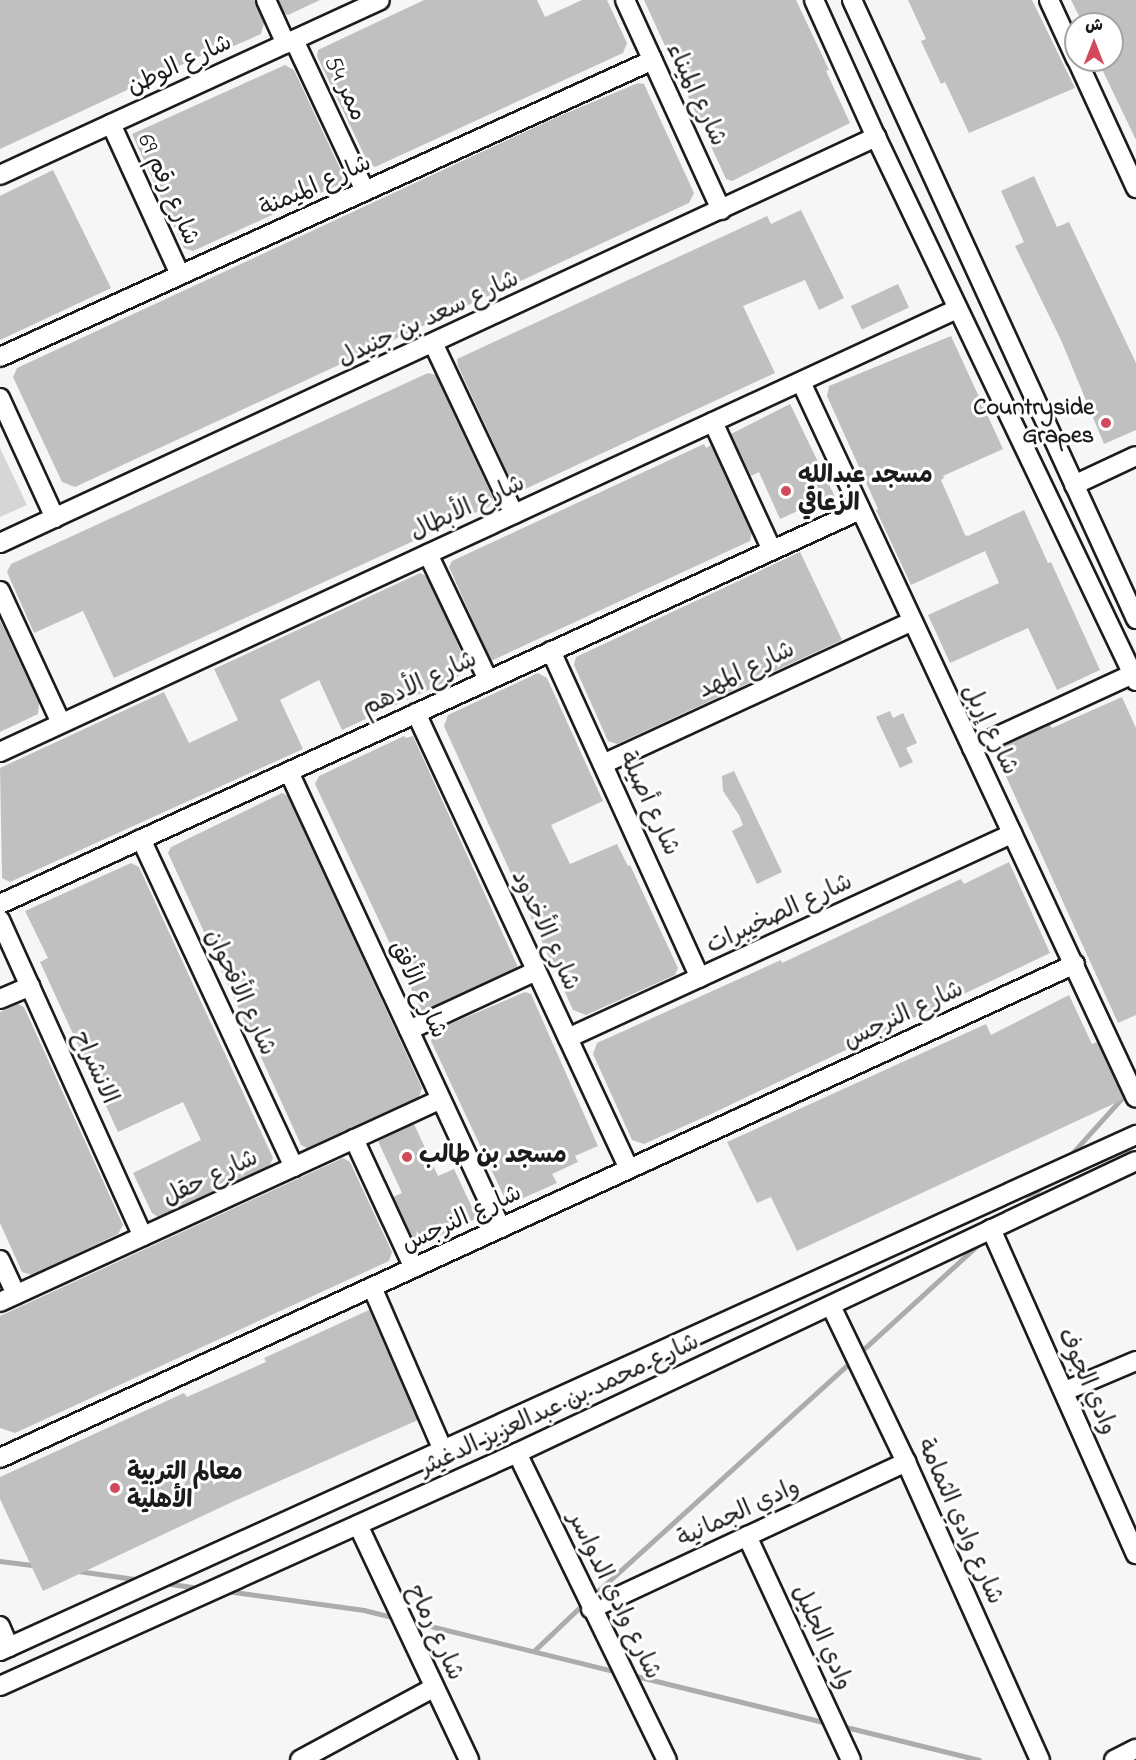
<!DOCTYPE html>
<meta charset="utf-8">
<style>
body{margin:0}
#map{position:relative;width:1136px;height:1760px;overflow:hidden;background:#f6f6f6;font-family:"Indie Flower","Playpen Sans Arabic",sans-serif}
div>[style]{position:absolute}
.green>*{inset:0;background:#d6d6d6}
.stream>*{height:4.5px;margin:-2.25px;padding:0 2.25px;transform-origin:2.25px;border-radius:2.25px;background:#acacac}
.building>*{inset:0;background:#c0c0c0;transform-origin:0 0}
.roads{filter:drop-shadow(2px 0 #1c1c1c) drop-shadow(-2px 0 #1c1c1c) drop-shadow(0 2px #1c1c1c) drop-shadow(0 -2px #1c1c1c)}
.minor>*{height:18px;margin:-9px;padding:0 9px;transform-origin:9px;border-radius:9px;background:#fff}
.dots>*{width:16px;height:16px;translate:-50% -50%;box-sizing:border-box;border:3px solid #fff;border-radius:50%}
span{translate:-50% -50%;white-space:nowrap;text-align:center;line-height:1.15;-webkit-text-stroke:6px #fff;paint-order:stroke}
.street-label{font-size:24px;color:#1c1c1c}
.poi-label{font-size:24px;color:#1c1c1c;font-weight:700}
.right{translate:-100% -50%;text-align:right}
.left{translate:0 -50%;text-align:left}
.north{position:absolute;left:1064px;top:12px;width:60px;height:60px;box-sizing:border-box;background:#fff;border:2px solid #a4a4a4;border-radius:50%;rotate:0deg;font-size:16px;font-weight:700;line-height:24px;text-align:center;color:#1c1c1c}
.north::after{content:'';display:block;margin:auto;width:21px;height:27px;background:#d1495b;clip-path:polygon(50% 0,100% 100%,50% 72%,0 100%)}
</style>
<div id="map">
<div class="green">
<div style="clip-path:polygon(0 448px,27px 505px,0 517px)"></div>
</div>
<div class="stream">
<div style="left:1068px;top:1158px;width:81px;rotate:-48deg"></div>
<div style="left:1019px;top:1208px;width:34px;rotate:-43deg"></div>
<div style="left:865px;top:1348px;width:157px;rotate:-42.4deg"></div>
<div style="left:0;top:1561px;width:34px;rotate:7deg"></div>
<div style="left:78px;top:1571px;width:64px;rotate:8.1deg"></div>
<div style="left:164px;top:1583px;width:37px;rotate:8deg"></div>
<div style="left:227px;top:1591px;width:138px;rotate:7.9deg"></div>
<div style="left:364px;top:1610px;width:33px;rotate:14deg"></div>
<div style="left:597px;top:1592px;width:336px;rotate:-42.2deg"></div>
<div style="left:410px;top:1621px;width:214px;rotate:13.8deg"></div>
<div style="left:534px;top:1651px;width:61px;rotate:-43.7deg"></div>
<div style="left:632px;top:1675px;width:202px;rotate:13.8deg"></div>
<div style="left:842px;top:1726px;width:141px;rotate:13.9deg"></div>
</div>
<div class="building">
<div style="clip-path:polygon(0 0,255px 0,264px 23px,261px 34px,211px 56px,209px 52px,0 149px)"></div>
<div style="clip-path:polygon(278px 0,320px 0,288px 15px,284px 13px)"></div>
<div style="clip-path:polygon(424px 0,537px 0,545px 17px,582px 0,607px 0,627px 43px,623px 53px,375px 167px,368px 163px,317px 56px,318px 50px)"></div>
<div style="clip-path:polygon(644px 0,796px 0,829px 70px,826px 71px,850px 123px,732px 181px,726px 179px)"></div>
<div style="clip-path:polygon(908px 0,1032px 0,1075px 88px,969px 133px,945px 82px,941px 84px,921px 41px,926px 39px)"></div>
<div style="clip-path:polygon(1071px 0,1136px 0,1136px 140px,1100px 65px,1100px 60px,1112px 60px,1112px 24px,1083px 24px)"></div>
<div style="clip-path:polygon(285px 65px,294px 70px,344px 177px,338px 185px,193px 251px,184px 248px,132px 134px)"></div>
<div style="clip-path:polygon(638px 83px,644px 84px,694px 193px,689px 203px,75px 487px,62px 482px,13px 377px,17px 368px,557px 117px)"></div>
<div style="clip-path:polygon(53px 170px,111px 288px,0 340px,0 196px)"></div>
<div style="clip-path:polygon(1034px 176px,1057px 227px,1069px 222px,1136px 363px,1136px 430px,1104px 444px,1061px 340px,1015px 246px,1024px 242px,1001px 191px)"></div>
<div style="clip-path:polygon(801px 210px,844px 298px,819px 310px,805px 280px,743px 306px,775px 373px,521px 491px,514px 487px,458px 366px,457px 359px,767px 216px,771px 224px)"></div>
<div style="left:898px;top:284px;width:26px;height:52px;rotate:65deg"></div>
<div style="clip-path:polygon(951px 336px,1003px 449px,943px 476px,944px 478px,941px 480px,965px 535px,968px 536px,1024px 510px,1048px 563px,1051px 562px,1100px 670px,1057px 690px,1028px 628px,950px 663px,928px 615px,999px 583px,985px 551px,911px 585px,876px 510px,878px 509px,827px 396px,829px 386px)"></div>
<div style="clip-path:polygon(428px 373px,436px 375px,464px 436px,493px 498px,490px 506px,114px 678px,83px 611px,34px 633px,7px 572px,11px 564px)"></div>
<div style="clip-path:polygon(790px 404px,837px 501px,824px 507px,820px 501px,780px 519px,759px 472px,751px 476px,731px 434px)"></div>
<div style="clip-path:polygon(704px 444px,706px 448px,711px 445px,752px 532px,750px 541px,491px 661px,449px 567px,452px 561px)"></div>
<div style="clip-path:polygon(800px 552px,842px 640px,617px 744px,608px 741px,574px 665px,576px 657px)"></div>
<div style="clip-path:polygon(420px 573px,426px 576px,446px 617px,467px 666px,465px 673px,342px 730px,319px 680px,280px 700px,303px 749px,10px 882px,2px 878px,0 768px,164px 692px,189px 743px,238px 720px,214px 669px)"></div>
<div style="clip-path:polygon(0 620px,39px 703px,38px 714px,0 732px)"></div>
<div style="clip-path:polygon(538px 673px,547px 678px,603px 801px,551px 825px,570px 864px,617px 844px,628px 866px,630px 865px,678px 968px,675px 975px,586px 1015px,573px 1010px,444px 726px,448px 715px)"></div>
<div style="clip-path:polygon(1122px 697px,1136px 728px,1136px 1015px,1118px 1023px,994px 750px,1050px 724px,1052px 728px)"></div>
<div style="clip-path:polygon(890px 711px,893px 718px,903px 713px,917px 743px,906px 748px,913px 762px,900px 768px,876px 717px)"></div>
<div style="clip-path:polygon(404px 736px,406px 738px,413px 736px,517px 965px,517px 968px,422px 1012px,315px 784px,319px 776px)"></div>
<div style="clip-path:polygon(734px 771px,782px 872px,757px 884px,732px 831px,743px 825px,739px 815px,723px 791px,722px 776px)"></div>
<div style="clip-path:polygon(282px 793px,288px 796px,422px 1088px,419px 1097px,307px 1148px,301px 1145px,168px 853px,171px 847px)"></div>
<div style="clip-path:polygon(1009px 862px,1050px 953px,709px 1115px,644px 1144px,632px 1140px,593px 1054px,597px 1043px,781px 960px,782px 963px,961px 879px,964px 884px)"></div>
<div style="clip-path:polygon(131px 863px,139px 867px,273px 1158px,270px 1165px,158px 1217px,152px 1213px,133px 1173px,201px 1140px,183px 1102px,118px 1132px,40px 962px,48px 958px,25px 911px)"></div>
<div style="clip-path:polygon(525px 992px,531px 994px,598px 1146px,575px 1156px,578px 1162px,552px 1174px,557px 1183px,512px 1203px,506px 1201px,431px 1041px,436px 1030px)"></div>
<div style="clip-path:polygon(1069px 995px,1092px 1044px,1097px 1042px,1124px 1099px,797px 1251px,771px 1197px,757px 1203px,727px 1142px,986px 1024px,991px 1035px)"></div>
<div style="clip-path:polygon(18px 1004px,24px 1007px,123px 1225px,118px 1234px,32px 1275px,22px 1272px,0 1223px,0 1012px)"></div>
<div style="clip-path:polygon(414px 1124px,438px 1176px,454px 1169px,476px 1216px,473px 1220px,421px 1245px,415px 1243px,393px 1197px,402px 1193px,378px 1141px)"></div>
<div style="clip-path:polygon(343px 1158px,350px 1162px,392px 1252px,389px 1261px,15px 1433px,0 1428px,0 1316px)"></div>
<div style="clip-path:polygon(369px 1310px,418px 1420px,232px 1502px,43px 1591px,0 1499px,0 1477px,184px 1393px,187px 1397px,266px 1362px,264px 1358px)"></div>
</div>
<div class="roads">
<div class="minor">
<div style="left:266px;top:0;width:48px;rotate:65.6deg"></div>
<div style="left:625px;top:0;width:231px;rotate:65.4deg"></div>
<div style="left:814px;top:0;width:150px;rotate:65.7deg"></div>
<div style="left:876px;top:137px;width:603px;rotate:64.45deg"></div>
<div style="left:852px;top:0;width:681px;rotate:65.35deg"></div>
<div style="left:1049px;top:0;width:65px;rotate:65.4deg"></div>
<div style="left:294px;top:40px;width:167px;rotate:64.8deg"></div>
<div style="left:1077px;top:60px;width:141px;rotate:65.3deg"></div>
<div style="left:111px;top:124px;width:166px;rotate:65.4deg"></div>
<div style="left:0;top:175px;width:418px;rotate:-24.7deg"></div>
<div style="left:434px;top:345px;width:187px;rotate:64.7deg"></div>
<div style="left:0;top:357px;width:717px;rotate:-24.46deg"></div>
<div style="left:801px;top:382px;width:790px;rotate:64.93deg"></div>
<div style="left:0;top:398px;width:132px;rotate:65.4deg"></div>
<div style="left:713px;top:422px;width:141px;rotate:65.3deg"></div>
<div style="left:1074px;top:485px;width:68px;rotate:-25.1deg"></div>
<div style="left:0;top:543px;width:966px;rotate:-24.87deg"></div>
<div style="left:428px;top:554px;width:140px;rotate:64.5deg"></div>
<div style="left:0;top:591px;width:145px;rotate:65.2deg"></div>
<div style="left:551px;top:651px;width:359px;rotate:65.5deg"></div>
<div style="left:416px;top:713px;width:503px;rotate:64.96deg"></div>
<div style="left:972px;top:748px;width:177px;rotate:-24.7deg"></div>
<div style="left:0;top:752px;width:1055px;rotate:-24.84deg"></div>
<div style="left:603px;top:764px;width:339px;rotate:-24.8deg"></div>
<div style="left:289px;top:772px;width:503px;rotate:65.07deg"></div>
<div style="left:141px;top:839px;width:362px;rotate:65deg"></div>
<div style="left:0;top:904px;width:946px;rotate:-24.61deg"></div>
<div style="left:0;top:920px;width:347px;rotate:65.7deg"></div>
<div style="left:0;top:999px;width:33px;rotate:-23deg"></div>
<div style="left:409px;top:1030px;width:140px;rotate:-24.9deg"></div>
<div style="left:568px;top:1038px;width:489px;rotate:-24.7deg"></div>
<div style="left:354px;top:1139px;width:142px;rotate:65.1deg"></div>
<div style="left:991px;top:1229px;width:356px;rotate:66deg"></div>
<div style="left:0;top:1260px;width:38px;rotate:65deg"></div>
<div style="left:372px;top:1287px;width:176px;rotate:66.5deg"></div>
<div style="left:0;top:1302px;width:485px;rotate:-24.7deg"></div>
<div style="left:831px;top:1306px;width:173px;rotate:64.3deg"></div>
<div style="left:906px;top:1462px;width:327px;rotate:65.8deg"></div>
<div style="left:1065px;top:1391px;width:77px;rotate:-22.9deg"></div>
<div style="left:517px;top:1453px;width:342px;rotate:64deg"></div>
<div style="left:0;top:1458px;width:1183px;rotate:-24.68deg"></div>
<div style="left:358px;top:1525px;width:260px;rotate:64.7deg"></div>
<div style="left:747px;top:1536px;width:247px;rotate:65.1deg"></div>
<div style="left:591px;top:1609px;width:348px;rotate:-25deg"></div>
<div style="left:0;top:1626px;width:23px;rotate:67deg"></div>
<div style="left:0;top:1651px;width:1248px;rotate:-24.43deg"></div>
<div style="left:0;top:1686px;width:567px;rotate:-24.26deg"></div>
<div style="left:517px;top:1453px;width:684px;rotate:-25.25deg"></div>
<div style="left:300px;top:1760px;width:151px;rotate:-28.4deg"></div>
<div style="left:1114px;top:1760px;width:25px;rotate:-27deg"></div>
</div>
</div>
<div class="dots">
<div style="left:1106px;top:423px;background:#d1495b"></div>
<div style="left:786px;top:491px;background:#d1495b"></div>
<div style="left:407px;top:1157px;background:#d1495b"></div>
<div style="left:115px;top:1488px;background:#d1495b"></div>
</div>
<div class="street-label">
<span style="left:180px;top:66px;rotate:-25deg">شارع الوطن</span>
<span style="left:344px;top:89px;rotate:65deg">ممر 54</span>
<span style="left:695px;top:95px;rotate:65deg">شارع الميناء</span>
<span style="left:316px;top:187px;rotate:-24deg">شارع الميمنة</span>
<span style="left:167px;top:190px;rotate:66deg">شارع رقم 69</span>
<span style="left:429px;top:320px;rotate:-25deg">شارع سعد بن جنيدل</span>
<span style="left:468px;top:509px;rotate:-25deg">شارع الأبطال</span>
<span style="left:747px;top:671px;rotate:-25deg">شارع المهد</span>
<span style="left:420px;top:685px;rotate:-25deg">شارع الأدهم</span>
<span style="left:989px;top:730px;rotate:64deg">شارع إربل</span>
<span style="left:648px;top:804px;rotate:65deg">شارع أصيلة</span>
<span style="left:780px;top:915px;rotate:-25deg">شارع الصخيبرات</span>
<span style="left:544px;top:931px;rotate:65deg">شارع الأخدود</span>
<span style="left:417px;top:990px;rotate:65deg">شارع الأفق</span>
<span style="left:239px;top:993px;rotate:65deg">شارع الأقحوان</span>
<span style="left:904px;top:1016px;rotate:-25deg">شارع النرجس</span>
<span style="left:94px;top:1068px;rotate:66deg">الانشراح</span>
<span style="left:211px;top:1179px;rotate:-25deg">شارع حقل</span>
<span style="left:462px;top:1220px;rotate:-25deg">شارع النرجس</span>
<span style="left:1086px;top:1382px;rotate:66deg">وادي الجوف</span>
<span style="left:560px;top:1406px;rotate:-25deg">شارع محمد بن عبدالعزيز الدغيثر</span>
<span style="left:739px;top:1514px;rotate:-25deg">وادي الجمانية</span>
<span style="left:959px;top:1522px;rotate:66deg">شارع وادي الثمامة</span>
<span style="left:613px;top:1596px;rotate:64deg">شارع وادي الدواسر</span>
<span style="left:434px;top:1633px;rotate:65deg">شارع رماح</span>
<span style="left:821px;top:1638px;rotate:65deg">وادي الجليل</span>
</div>
<div class="poi-label">
<span class="right" style="left:1094px;top:423px">Countryside<br>Grapes</span>
<span class="left" style="left:798px;top:491px">مسجد عبدالله<br>الزعاقي</span>
<span class="left" style="left:419px;top:1157px">مسجد بن طالب</span>
<span class="left" style="left:127px;top:1488px">معالم التربية<br>الأهلية</span>
</div>
<div class="north">ش</div>
</div>
